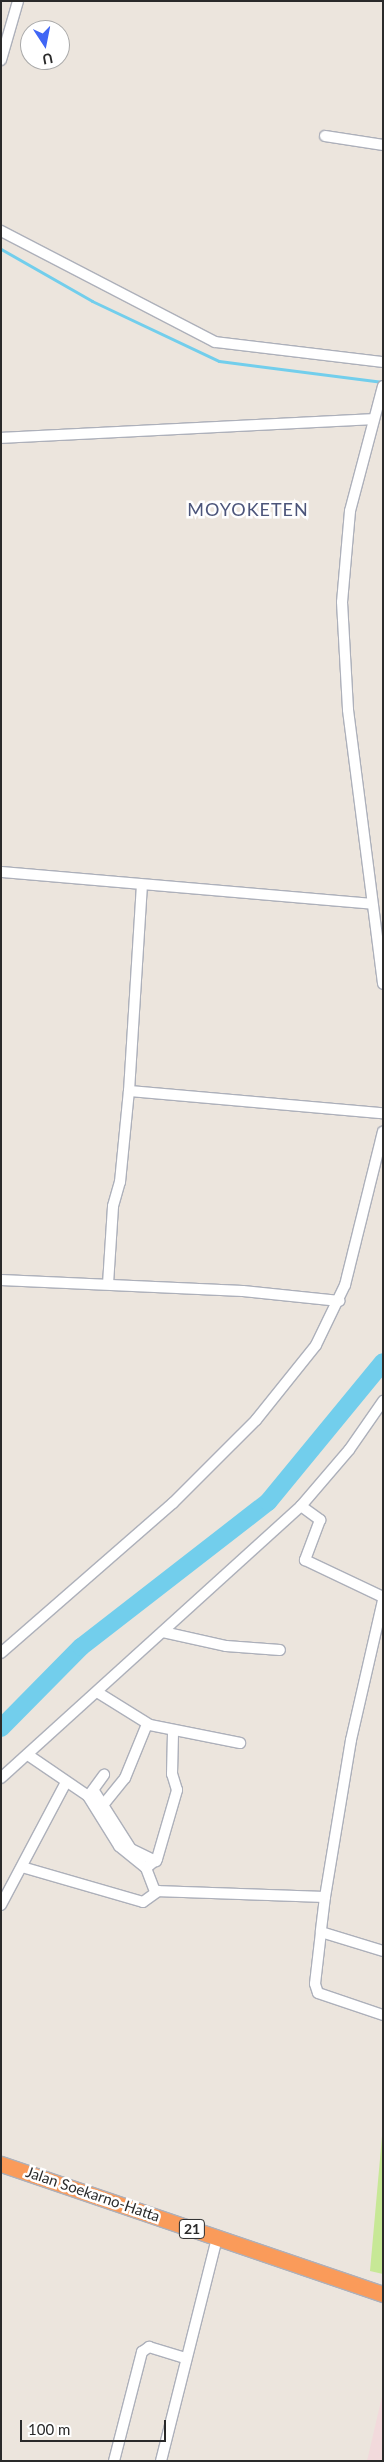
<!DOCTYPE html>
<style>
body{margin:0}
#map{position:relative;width:384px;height:2462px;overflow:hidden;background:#ece5dd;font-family:Lato,sans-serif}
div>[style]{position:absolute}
.medical>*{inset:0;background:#f2dadc}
.pitch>*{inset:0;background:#c7e896}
.stream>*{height:3px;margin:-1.5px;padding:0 1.5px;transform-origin:1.5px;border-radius:1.5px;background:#72ceec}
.river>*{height:18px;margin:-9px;padding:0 9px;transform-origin:9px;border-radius:9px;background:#72ceec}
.roads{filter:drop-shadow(1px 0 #adb0ba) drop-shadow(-1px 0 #adb0ba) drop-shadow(0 1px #adb0ba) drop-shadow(0 -1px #adb0ba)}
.minor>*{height:10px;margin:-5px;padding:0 5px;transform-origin:5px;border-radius:5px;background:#fff}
.highway>*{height:15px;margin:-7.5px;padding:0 7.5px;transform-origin:7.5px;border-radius:7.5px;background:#fa9b5a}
span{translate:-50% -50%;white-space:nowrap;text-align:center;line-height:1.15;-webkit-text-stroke:5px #fff;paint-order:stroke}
.shield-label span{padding:1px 4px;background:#fff;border:1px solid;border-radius:4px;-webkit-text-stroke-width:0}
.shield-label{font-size:14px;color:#2a2a2a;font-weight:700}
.street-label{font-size:15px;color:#2a2a2a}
.quarter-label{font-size:18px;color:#4c557a;letter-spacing:1px}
.frame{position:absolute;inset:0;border:2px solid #2a2a2a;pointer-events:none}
.north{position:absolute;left:20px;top:20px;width:50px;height:50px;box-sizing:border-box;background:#fff;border:1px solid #aaa;border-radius:50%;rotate:169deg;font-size:14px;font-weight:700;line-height:20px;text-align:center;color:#2a2a2a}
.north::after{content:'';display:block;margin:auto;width:18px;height:22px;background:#4066f5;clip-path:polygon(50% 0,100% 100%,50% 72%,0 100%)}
.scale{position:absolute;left:20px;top:2420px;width:146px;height:22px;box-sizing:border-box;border:2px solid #2a2a2a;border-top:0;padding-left:6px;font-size:15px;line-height:18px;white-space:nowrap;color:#2a2a2a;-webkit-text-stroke:4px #fff;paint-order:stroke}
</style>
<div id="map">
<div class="medical">
<div style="clip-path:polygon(383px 2392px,383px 2461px,367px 2461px)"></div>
</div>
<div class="pitch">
<div style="clip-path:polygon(383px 2125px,383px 2274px,370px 2271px)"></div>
</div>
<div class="stream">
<div style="left:1px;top:249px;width:105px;rotate:29.7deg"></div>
<div style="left:92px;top:301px;width:140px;rotate:25.3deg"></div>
<div style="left:219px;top:361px;width:165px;rotate:7.3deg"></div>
</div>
<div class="river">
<div style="left:1px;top:1728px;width:114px;rotate:-45.4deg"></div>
<div style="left:81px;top:1647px;width:237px;rotate:-37.8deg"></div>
<div style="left:268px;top:1502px;width:181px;rotate:-50.6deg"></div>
</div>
<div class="roads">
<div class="minor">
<div style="left:1px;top:60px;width:61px;rotate:-73.9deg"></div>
<div style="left:325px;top:136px;width:59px;rotate:8.8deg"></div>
<div style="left:1px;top:231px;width:241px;rotate:27.4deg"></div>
<div style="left:215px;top:342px;width:169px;rotate:6.8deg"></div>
<div style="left:383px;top:386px;width:129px;rotate:104.8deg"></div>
<div style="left:350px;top:511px;width:91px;rotate:95deg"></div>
<div style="left:342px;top:602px;width:108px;rotate:86.8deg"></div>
<div style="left:348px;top:710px;width:276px;rotate:82.7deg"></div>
<div style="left:1px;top:438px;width:370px;rotate:-2.9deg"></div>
<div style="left:1px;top:872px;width:371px;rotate:4.9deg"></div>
<div style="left:129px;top:1091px;width:255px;rotate:5deg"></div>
<div style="left:1px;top:1280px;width:242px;rotate:2.6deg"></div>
<div style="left:243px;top:1291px;width:97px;rotate:5.9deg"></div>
<div style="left:108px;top:1284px;width:78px;rotate:-86.3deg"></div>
<div style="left:113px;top:1206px;width:25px;rotate:-74deg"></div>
<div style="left:120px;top:1182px;width:91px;rotate:-84.4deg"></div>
<div style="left:129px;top:1091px;width:206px;rotate:-86.4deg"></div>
<div style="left:301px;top:1506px;width:24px;rotate:36deg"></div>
<div style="left:320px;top:1520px;width:43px;rotate:110.6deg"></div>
<div style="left:305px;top:1560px;width:86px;rotate:25.4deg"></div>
<div style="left:163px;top:1632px;width:65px;rotate:12.5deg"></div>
<div style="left:226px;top:1646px;width:54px;rotate:4.2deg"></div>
<div style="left:1px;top:1653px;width:228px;rotate:-41.1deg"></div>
<div style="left:173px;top:1503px;width:117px;rotate:-45deg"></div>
<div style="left:256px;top:1420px;width:96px;rotate:-51.3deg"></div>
<div style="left:316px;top:1345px;width:67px;rotate:-64.2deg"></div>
<div style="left:345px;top:1285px;width:158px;rotate:-76.1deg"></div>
<div style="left:97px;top:1692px;width:62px;rotate:31.9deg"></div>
<div style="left:150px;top:1725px;width:92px;rotate:11.3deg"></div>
<div style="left:28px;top:1755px;width:73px;rotate:34.3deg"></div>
<div style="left:88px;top:1796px;width:59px;rotate:58.2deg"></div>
<div style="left:119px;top:1846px;width:35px;rotate:39deg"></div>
<div style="left:146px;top:1868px;width:25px;rotate:69deg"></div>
<div style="left:155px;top:1891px;width:170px;rotate:2deg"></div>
<div style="left:325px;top:1897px;width:35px;rotate:97deg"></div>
<div style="left:321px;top:1932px;width:65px;rotate:17deg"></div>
<div style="left:1px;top:1778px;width:405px;rotate:-42.2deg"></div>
<div style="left:301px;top:1506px;width:74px;rotate:-49.4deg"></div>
<div style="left:349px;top:1450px;width:60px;rotate:-55.2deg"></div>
<div style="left:94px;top:1791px;width:69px;rotate:57.5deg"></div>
<div style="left:131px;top:1849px;width:28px;rotate:26deg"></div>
<div style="left:90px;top:1794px;width:24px;rotate:-54deg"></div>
<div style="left:99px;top:1810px;width:41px;rotate:-50.9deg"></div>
<div style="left:125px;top:1778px;width:58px;rotate:-67.8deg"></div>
<div style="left:22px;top:1867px;width:126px;rotate:16.1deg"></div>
<div style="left:143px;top:1902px;width:19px;rotate:-36deg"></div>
<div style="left:146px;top:1868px;width:14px;rotate:-39deg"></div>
<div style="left:157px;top:1859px;width:72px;rotate:-73.8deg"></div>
<div style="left:177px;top:1790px;width:17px;rotate:-107deg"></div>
<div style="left:172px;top:1774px;width:42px;rotate:-88.6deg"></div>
<div style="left:325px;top:1897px;width:159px;rotate:-80.6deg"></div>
<div style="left:351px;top:1740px;width:144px;rotate:-77.1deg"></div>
<div style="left:1px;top:1905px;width:139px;rotate:-62.1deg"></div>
<div style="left:321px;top:1932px;width:52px;rotate:96.6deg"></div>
<div style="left:315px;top:1984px;width:9px;rotate:72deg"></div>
<div style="left:318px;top:1993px;width:69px;rotate:18.7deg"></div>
<div style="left:114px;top:2461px;width:113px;rotate:-75.6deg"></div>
<div style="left:142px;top:2352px;width:9px;rotate:-36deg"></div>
<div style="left:149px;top:2347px;width:39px;rotate:17deg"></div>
<div style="left:161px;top:2461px;width:230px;rotate:-75.9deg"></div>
</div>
<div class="highway">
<div style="left:1px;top:2164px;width:404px;rotate:18.8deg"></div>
</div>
</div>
<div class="shield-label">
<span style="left:192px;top:2229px">21</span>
</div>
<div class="street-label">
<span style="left:93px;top:2194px;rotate:19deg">Jalan Soekarno-Hatta</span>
</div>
<div class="quarter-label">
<span style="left:248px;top:509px">MOYOKETEN</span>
</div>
<div class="frame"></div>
<div class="north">U</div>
<div class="scale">100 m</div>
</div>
